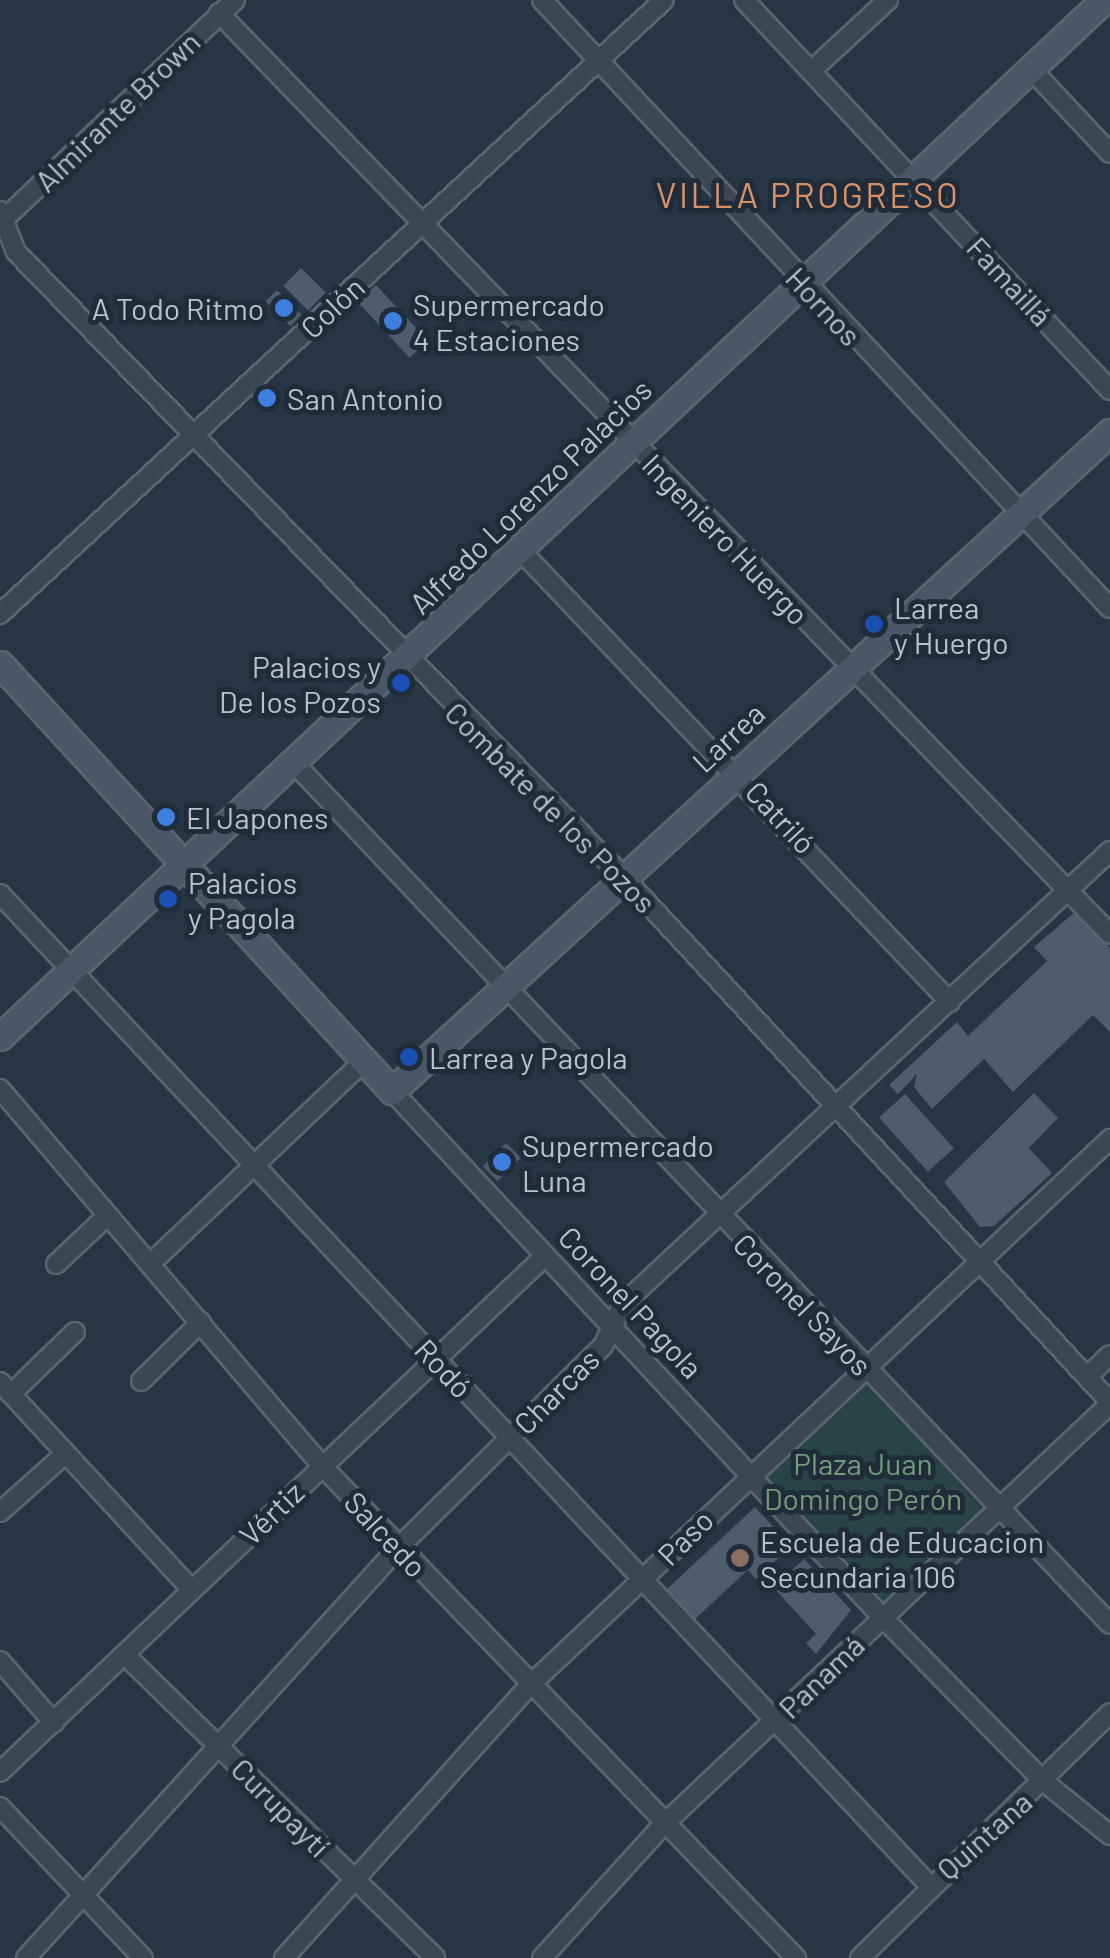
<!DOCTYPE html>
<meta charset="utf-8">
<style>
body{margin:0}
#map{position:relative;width:1110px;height:1958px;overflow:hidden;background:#273644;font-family:Barlow,sans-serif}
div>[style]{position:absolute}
.green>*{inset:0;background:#294445;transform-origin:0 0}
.building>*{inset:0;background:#4e5d6d;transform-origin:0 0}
.roads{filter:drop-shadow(2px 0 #5b6571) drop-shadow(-2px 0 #5b6571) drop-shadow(0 2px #5b6571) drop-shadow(0 -2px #5b6571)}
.street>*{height:18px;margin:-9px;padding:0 9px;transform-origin:9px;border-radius:9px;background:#3c4754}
.secondary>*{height:25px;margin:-12.5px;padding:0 12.5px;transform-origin:12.5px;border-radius:12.5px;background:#4a5767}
.dots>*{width:28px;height:28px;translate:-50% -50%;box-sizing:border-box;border:5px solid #202c39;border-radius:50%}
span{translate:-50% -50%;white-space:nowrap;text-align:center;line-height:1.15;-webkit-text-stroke:10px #202c39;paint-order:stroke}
.street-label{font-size:30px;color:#bac2cd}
.poi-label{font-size:30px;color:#bac2cd}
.left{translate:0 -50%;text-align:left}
.right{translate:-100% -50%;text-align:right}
.park-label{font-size:30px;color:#719e78}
.quarter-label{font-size:35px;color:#d8926a;letter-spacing:2.5px}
</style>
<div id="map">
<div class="green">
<div style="left:867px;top:1381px;width:175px;height:142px;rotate:48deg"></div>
</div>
<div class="building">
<div style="left:301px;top:268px;width:35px;height:25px;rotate:45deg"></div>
<div style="left:376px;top:285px;width:76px;height:25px;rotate:47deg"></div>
<div style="left:277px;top:290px;width:35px;height:16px;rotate:45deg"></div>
<div style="clip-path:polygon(1075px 912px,1110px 948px,1110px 1032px,1093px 1015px,1013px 1092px,984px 1059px,932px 1109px,914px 1087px,917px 1074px,898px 1094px,889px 1085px,957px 1022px,968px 1036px,1047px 961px,1034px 947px)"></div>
<div style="clip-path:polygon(1034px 1093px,1058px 1118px,1029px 1148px,1052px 1173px,994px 1226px,980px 1227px,944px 1182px)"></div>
<div style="left:905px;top:1094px;width:73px;height:35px;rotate:48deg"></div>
<div style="left:506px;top:1143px;width:21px;height:33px;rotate:45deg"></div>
<div style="clip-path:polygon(755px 1507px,791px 1546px,756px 1579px,748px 1570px,695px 1619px,667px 1589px)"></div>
<div style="clip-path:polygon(804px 1559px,851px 1610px,816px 1654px,806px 1643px,816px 1634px,773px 1587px)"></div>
</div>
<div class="roads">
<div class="street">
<div style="left:542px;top:0;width:832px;rotate:46.95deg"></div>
<div style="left:744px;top:0;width:535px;rotate:46.82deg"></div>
<div style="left:219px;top:13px;width:1281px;rotate:45.95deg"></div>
<div style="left:1031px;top:69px;width:115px;rotate:46.8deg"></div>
<div style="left:811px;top:71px;width:105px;rotate:-42.7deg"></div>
<div style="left:0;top:211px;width:44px;rotate:68.7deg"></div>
<div style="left:16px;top:252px;width:875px;rotate:45.83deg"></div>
<div style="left:626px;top:880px;width:712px;rotate:47.16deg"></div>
<div style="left:0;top:223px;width:324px;rotate:-43.5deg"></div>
<div style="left:522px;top:552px;width:621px;rotate:46.44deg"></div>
<div style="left:0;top:614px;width:904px;rotate:-42.76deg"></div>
<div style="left:294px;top:763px;width:1186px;rotate:46.54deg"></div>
<div style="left:0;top:894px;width:1358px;rotate:46.85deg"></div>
<div style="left:0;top:1089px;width:494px;rotate:49.5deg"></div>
<div style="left:321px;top:1465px;width:685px;rotate:46.07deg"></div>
<div style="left:392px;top:1091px;width:719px;rotate:47.03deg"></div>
<div style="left:882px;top:1617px;width:230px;rotate:45.5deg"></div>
<div style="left:1043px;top:1781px;width:86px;rotate:38.9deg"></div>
<div style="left:56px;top:1264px;width:70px;rotate:-43.3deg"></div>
<div style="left:150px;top:1264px;width:295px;rotate:-43.5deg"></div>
<div style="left:1088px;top:1376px;width:30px;rotate:-44deg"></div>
<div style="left:141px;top:1381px;width:84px;rotate:-44.5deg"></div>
<div style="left:0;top:1382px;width:282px;rotate:47.3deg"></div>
<div style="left:11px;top:1394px;width:89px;rotate:-44.1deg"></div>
<div style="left:0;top:1512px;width:87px;rotate:-41.7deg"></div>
<div style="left:126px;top:1656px;width:432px;rotate:44.3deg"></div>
<div style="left:0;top:1661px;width:82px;rotate:48.9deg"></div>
<div style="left:0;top:1772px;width:749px;rotate:-43.43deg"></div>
<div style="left:0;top:1807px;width:208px;rotate:46.6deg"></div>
<div style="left:26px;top:1958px;width:554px;rotate:-47.78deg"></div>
<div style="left:398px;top:1548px;width:288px;rotate:-44.6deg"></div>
<div style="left:603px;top:1346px;width:47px;rotate:-64.5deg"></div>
<div style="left:623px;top:1304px;width:665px;rotate:-42.93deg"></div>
<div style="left:284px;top:1958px;width:367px;rotate:-48deg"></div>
<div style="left:530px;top:1685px;width:797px;rotate:-43.27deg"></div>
<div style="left:542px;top:1958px;width:178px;rotate:-47.7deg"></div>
<div style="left:662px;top:1826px;width:615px;rotate:-43.29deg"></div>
<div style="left:860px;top:1958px;width:350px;rotate:-44.4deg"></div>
</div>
<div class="secondary">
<div style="left:0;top:664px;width:580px;rotate:47.45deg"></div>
<div style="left:392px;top:1091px;width:975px;rotate:-42.55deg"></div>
<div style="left:0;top:1037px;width:1515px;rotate:-43.21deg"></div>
</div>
</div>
<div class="dots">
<div style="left:284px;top:308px;background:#3f7fe0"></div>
<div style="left:393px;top:321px;background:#3f7fe0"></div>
<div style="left:267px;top:398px;background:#3f7fe0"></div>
<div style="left:874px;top:624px;background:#1a4fb4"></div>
<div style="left:401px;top:683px;background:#1a4fb4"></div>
<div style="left:166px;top:817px;background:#3f7fe0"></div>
<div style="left:168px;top:899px;background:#1a4fb4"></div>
<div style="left:409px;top:1057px;background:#1a4fb4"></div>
<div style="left:502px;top:1162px;background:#3f7fe0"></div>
<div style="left:740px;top:1558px;background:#8d6e63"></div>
</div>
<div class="street-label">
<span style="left:117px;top:111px;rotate:-44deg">Almirante Brown</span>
<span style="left:1010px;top:281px;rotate:47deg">Famaillá</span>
<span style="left:824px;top:306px;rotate:47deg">Hornos</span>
<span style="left:332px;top:307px;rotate:-43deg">Colón</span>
<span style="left:530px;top:496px;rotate:-44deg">Alfredo Lorenzo Palacios</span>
<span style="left:726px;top:539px;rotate:46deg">Ingeniero Huergo</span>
<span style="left:728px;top:737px;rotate:-43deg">Larrea</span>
<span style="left:551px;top:807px;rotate:45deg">Combate de los Pozos</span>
<span style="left:781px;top:817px;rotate:47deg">Catriló</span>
<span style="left:631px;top:1302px;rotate:47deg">Coronel Pagola</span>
<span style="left:803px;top:1304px;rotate:46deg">Coronel Sayos</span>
<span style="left:444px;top:1368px;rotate:47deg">Rodó</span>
<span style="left:556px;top:1391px;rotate:-45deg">Charcas</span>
<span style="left:271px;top:1513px;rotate:-44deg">Vértiz</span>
<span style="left:386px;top:1534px;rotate:47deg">Salcedo</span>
<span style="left:685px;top:1537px;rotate:-45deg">Paso</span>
<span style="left:821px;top:1676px;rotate:-44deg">Panamá</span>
<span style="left:281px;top:1807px;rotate:45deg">Curupaytí</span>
<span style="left:984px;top:1835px;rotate:-42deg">Quintana</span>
</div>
<div class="poi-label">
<span class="left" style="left:413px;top:321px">Supermercado<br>4 Estaciones</span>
<span class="right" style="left:264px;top:308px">A Todo Ritmo</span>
<span class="left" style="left:287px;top:398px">San Antonio</span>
<span class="left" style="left:894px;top:624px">Larrea<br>y Huergo</span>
<span class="right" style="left:381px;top:683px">Palacios y<br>De los Pozos</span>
<span class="left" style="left:186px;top:817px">El Japones</span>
<span class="left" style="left:188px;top:899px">Palacios<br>y Pagola</span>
<span class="left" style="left:429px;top:1057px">Larrea y Pagola</span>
<span class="left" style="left:522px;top:1162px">Supermercado<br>Luna</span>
<span class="left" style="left:760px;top:1558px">Escuela de Educacion<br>Secundaria 106</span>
</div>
<div class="park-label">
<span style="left:863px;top:1480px">Plaza Juan<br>Domingo Perón</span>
</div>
<div class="quarter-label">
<span style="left:808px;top:194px">VILLA PROGRESO</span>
</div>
</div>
